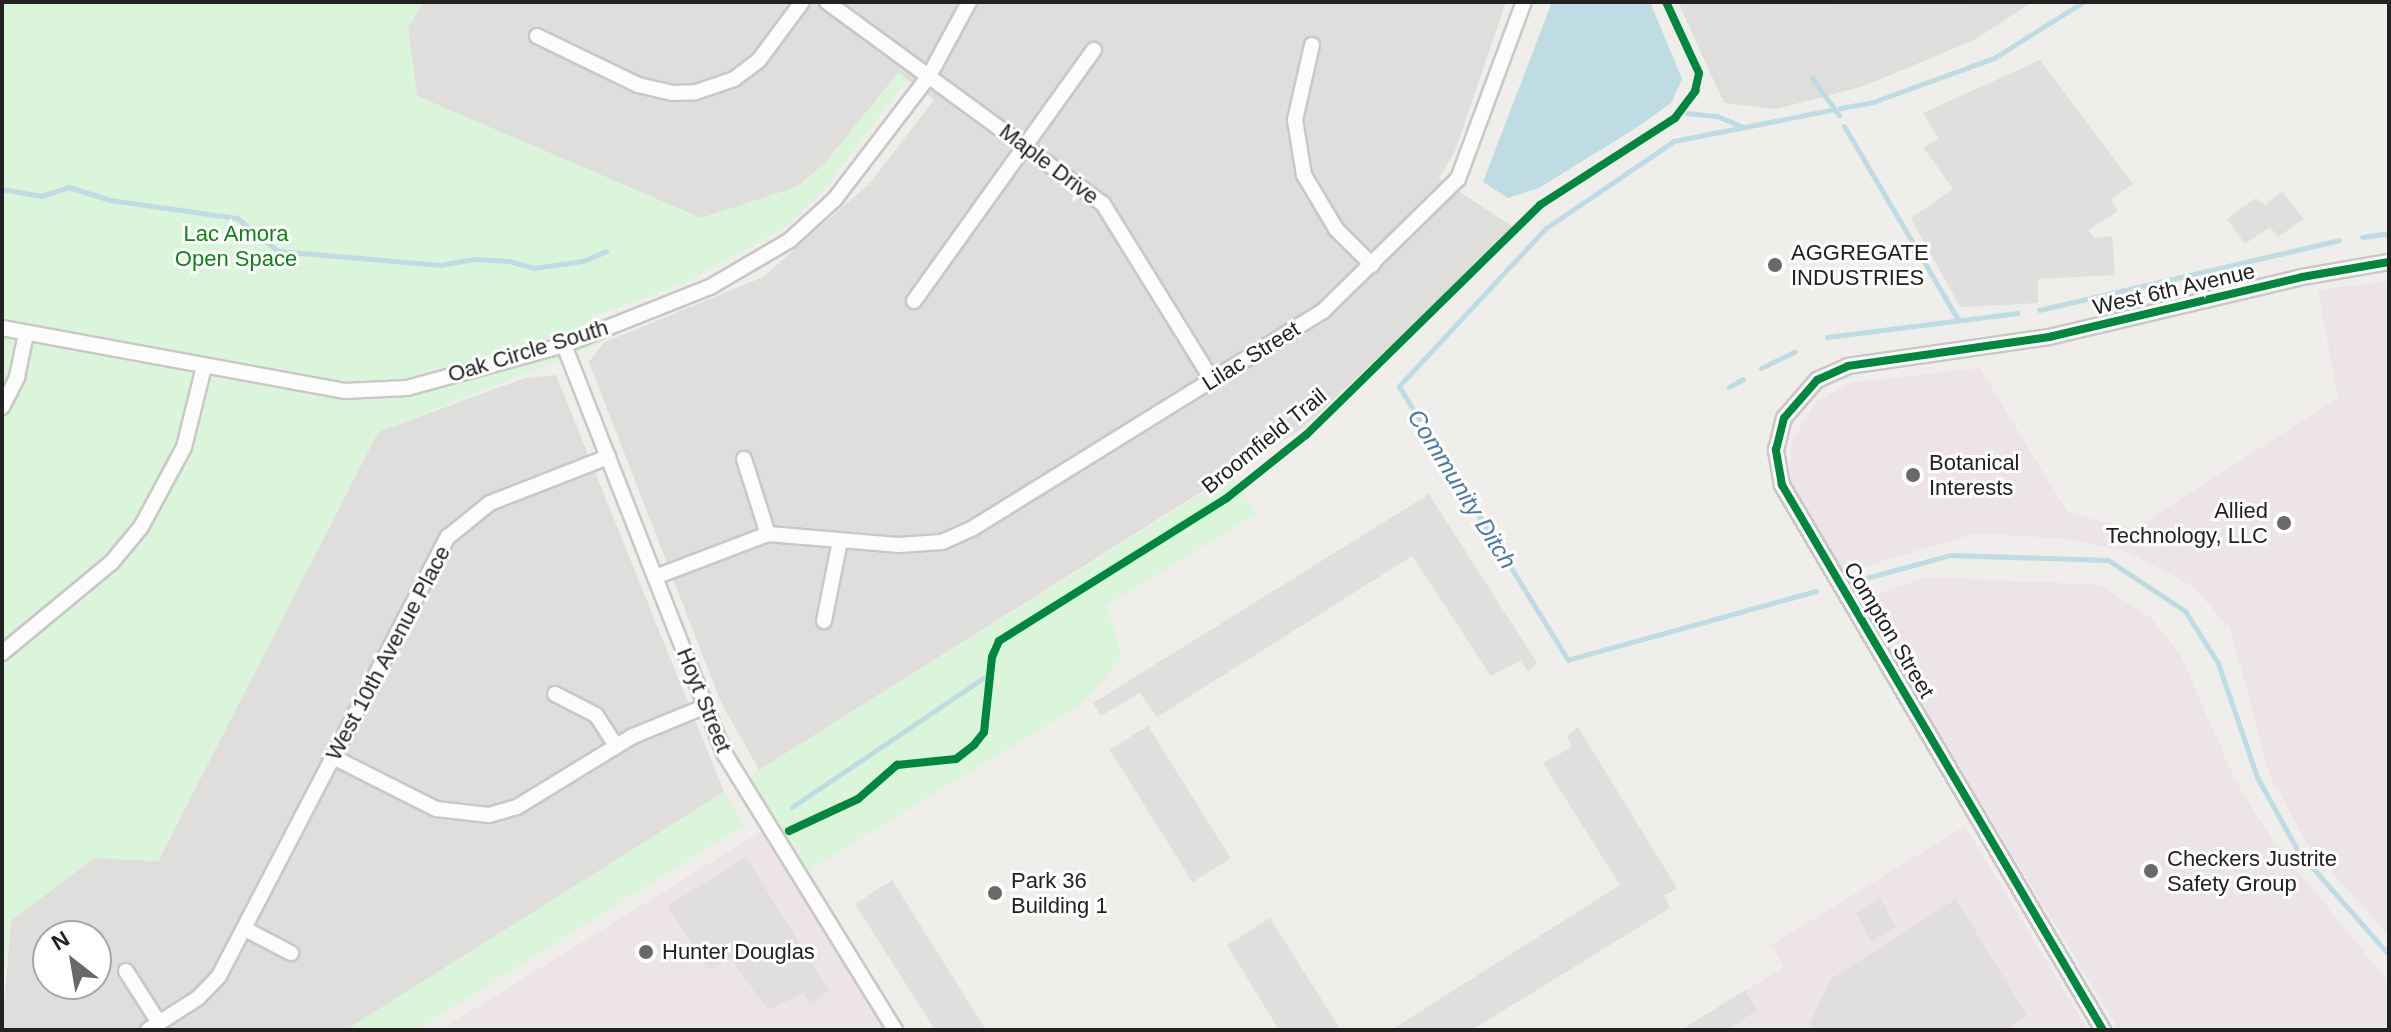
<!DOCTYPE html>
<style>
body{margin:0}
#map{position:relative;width:2391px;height:1032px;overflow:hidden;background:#f0eeeb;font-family:Helvetica,sans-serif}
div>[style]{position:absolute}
.residential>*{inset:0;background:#dfdedc}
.industrial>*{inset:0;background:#ede4e9}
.park>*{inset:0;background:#daf5da}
.parking>*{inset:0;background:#e0dfde;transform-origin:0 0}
.water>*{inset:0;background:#bfdbe3}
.stream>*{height:5px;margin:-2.5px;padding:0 2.5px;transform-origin:2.5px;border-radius:2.5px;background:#bfdbe3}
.roads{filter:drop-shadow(2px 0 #c9c8c7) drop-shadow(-2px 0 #c9c8c7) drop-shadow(0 2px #c9c8c7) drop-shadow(0 -2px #c9c8c7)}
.street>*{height:14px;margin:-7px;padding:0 7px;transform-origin:7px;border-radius:7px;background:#fdfcfc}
.cycleway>*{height:8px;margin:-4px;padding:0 4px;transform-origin:4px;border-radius:4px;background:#00873e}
.dots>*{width:22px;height:22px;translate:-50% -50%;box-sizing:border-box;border:4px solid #fff;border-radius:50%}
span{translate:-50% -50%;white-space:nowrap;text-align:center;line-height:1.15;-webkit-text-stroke:6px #fff;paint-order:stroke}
.street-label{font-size:22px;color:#222}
.park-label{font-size:22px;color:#0c8416}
.poi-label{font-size:22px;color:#222}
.left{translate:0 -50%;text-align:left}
.right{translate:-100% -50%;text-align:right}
.water-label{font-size:24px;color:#4a7aab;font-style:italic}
.frame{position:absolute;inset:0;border:4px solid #222;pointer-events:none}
.north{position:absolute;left:32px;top:920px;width:80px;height:80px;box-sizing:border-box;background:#fff;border:2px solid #a7a7a7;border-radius:50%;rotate:329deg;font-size:22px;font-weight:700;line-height:32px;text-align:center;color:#222}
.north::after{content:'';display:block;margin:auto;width:28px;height:36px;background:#6a6968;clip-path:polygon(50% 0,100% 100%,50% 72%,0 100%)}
</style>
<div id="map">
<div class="residential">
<div style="clip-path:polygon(423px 2px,1506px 2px,1455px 151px,1439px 178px,1516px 229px,1303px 428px,759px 770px,720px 700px,589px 362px,603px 343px,763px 277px,870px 183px,934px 100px,898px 73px,825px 163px,797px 187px,701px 218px,417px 96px,408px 28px)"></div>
<div style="clip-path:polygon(1678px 2px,2032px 2px,1976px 39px,1864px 86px,1776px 109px,1724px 103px)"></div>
<div style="clip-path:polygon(evenodd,556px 375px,724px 792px,346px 1030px,2px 1030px,11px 921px,94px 858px,158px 861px,378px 432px,525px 378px,556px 375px,48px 936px,96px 936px,96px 984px,48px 984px,48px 936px)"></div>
</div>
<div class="industrial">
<div style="clip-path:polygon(2389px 281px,2389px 936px,2308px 845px,2270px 776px,2230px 628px,2191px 585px,2125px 551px,2069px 539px,1977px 533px,1843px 573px,1789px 481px,1792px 441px,1815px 403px,1850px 383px,1980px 368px,2068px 513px,2134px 529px,2338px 398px,2318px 290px)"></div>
<div style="clip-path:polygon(1926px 577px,2100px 585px,2151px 618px,2180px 654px,2235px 780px,2273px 841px,2389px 982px,2389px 1030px,2119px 1030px,1859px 601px)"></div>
<div style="clip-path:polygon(1965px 826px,2088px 1030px,1682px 1030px,1784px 967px,1771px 945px)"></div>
<div style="clip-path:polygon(768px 827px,895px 1030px,440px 1030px)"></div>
</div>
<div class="park">
<div style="clip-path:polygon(2px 2px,423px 2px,408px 28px,417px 96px,701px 218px,797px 187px,825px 163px,899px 73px,907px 79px,828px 186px,785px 228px,682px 284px,592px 317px,603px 343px,378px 432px,158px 861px,94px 858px,11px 921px,2px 997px)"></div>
<div style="clip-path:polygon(1232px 475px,1256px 514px,1107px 605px,1122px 658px,1080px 705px,799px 876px,740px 782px)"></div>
<div style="clip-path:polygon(724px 792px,744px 825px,416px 1030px,346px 1030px)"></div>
</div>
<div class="parking">
<div style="clip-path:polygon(1762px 2px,1841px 2px,1796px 26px,1789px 10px,1770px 19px)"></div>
<div style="clip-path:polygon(1918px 2px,1970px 2px,1933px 25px)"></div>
<div style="clip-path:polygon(2040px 60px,2133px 184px,2111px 199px,2118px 211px,2088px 230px,2095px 238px,2112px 236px,2115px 275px,2038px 279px,2038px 303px,1960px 307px,1911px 218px,1953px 189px,1924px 148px,1938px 138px,1923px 113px)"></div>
<div style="clip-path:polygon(2282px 192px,2304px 219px,2278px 237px,2270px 227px,2245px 244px,2227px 219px,2256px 198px,2265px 205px)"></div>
<div style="clip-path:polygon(1429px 494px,1537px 663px,1528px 671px,1520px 661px,1491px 676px,1412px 556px,1157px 717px,1140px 693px,1101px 716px,1093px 703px)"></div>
<div style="left:1148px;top:726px;width:156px;height:45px;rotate:58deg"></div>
<div style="clip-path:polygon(1578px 727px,1677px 888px,1664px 896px,1670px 908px,1472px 1030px,1391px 1030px,1620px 885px,1543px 763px,1572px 747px,1567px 736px)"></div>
<div style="clip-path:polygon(746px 857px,829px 991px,810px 1004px,803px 994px,768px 1010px,730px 957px,710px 970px,667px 906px)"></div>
<div style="clip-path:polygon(892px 880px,986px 1030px,935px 1030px,855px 904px)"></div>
<div style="left:1880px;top:899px;width:32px;height:28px;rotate:60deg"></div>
<div style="clip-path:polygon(1956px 899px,2027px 1016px,2004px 1030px,1814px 1030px,1809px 1025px,1831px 979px)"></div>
<div style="clip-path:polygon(1270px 918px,1341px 1030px,1279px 1030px,1227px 945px)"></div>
<div style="clip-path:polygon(1745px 990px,1757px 1010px,1727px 1030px,1681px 1030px)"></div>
</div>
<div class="water">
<div style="clip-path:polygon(1552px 2px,1650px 2px,1682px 79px,1671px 103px,1639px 126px,1539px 188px,1508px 198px,1483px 182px)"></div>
</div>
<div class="stream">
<div style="left:1812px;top:78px;width:46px;rotate:53.9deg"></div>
<div style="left:1840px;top:108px;width:34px;rotate:-10deg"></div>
<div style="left:1873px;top:102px;width:129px;rotate:-20deg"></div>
<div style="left:1994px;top:58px;width:105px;rotate:-32.2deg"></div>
<div style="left:1687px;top:113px;width:30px;rotate:6deg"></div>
<div style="left:1717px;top:116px;width:28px;rotate:23deg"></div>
<div style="left:1844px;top:126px;width:223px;rotate:59.5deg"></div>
<div style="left:2px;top:189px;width:40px;rotate:10deg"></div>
<div style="left:41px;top:196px;width:29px;rotate:-18deg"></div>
<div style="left:69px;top:187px;width:43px;rotate:17.6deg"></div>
<div style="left:110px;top:200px;width:128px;rotate:8.1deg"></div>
<div style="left:237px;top:218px;width:53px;rotate:38.8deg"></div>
<div style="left:278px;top:251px;width:163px;rotate:4.9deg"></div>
<div style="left:440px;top:265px;width:34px;rotate:-10deg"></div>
<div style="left:473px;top:259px;width:36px;rotate:3deg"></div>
<div style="left:509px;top:261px;width:25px;rotate:16deg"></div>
<div style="left:533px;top:268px;width:50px;rotate:-8deg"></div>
<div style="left:583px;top:261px;width:25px;rotate:-23deg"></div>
<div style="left:2362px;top:237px;width:27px;rotate:-8deg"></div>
<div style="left:2039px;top:310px;width:308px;rotate:-13.1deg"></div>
<div style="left:1827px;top:337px;width:192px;rotate:-7.2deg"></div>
<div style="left:1761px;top:368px;width:37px;rotate:-26deg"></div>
<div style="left:1729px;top:387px;width:16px;rotate:-30deg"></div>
<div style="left:1859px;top:580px;width:94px;rotate:-15.4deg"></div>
<div style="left:1950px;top:555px;width:158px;rotate:1.8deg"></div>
<div style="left:2108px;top:560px;width:92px;rotate:33.5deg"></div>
<div style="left:2185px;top:611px;width:62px;rotate:57.6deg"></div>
<div style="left:2218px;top:663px;width:120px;rotate:71.1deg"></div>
<div style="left:2257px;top:777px;width:85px;rotate:61deg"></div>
<div style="left:2298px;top:851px;width:138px;rotate:48.8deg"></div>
<div style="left:1816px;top:591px;width:257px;rotate:164.5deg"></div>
<div style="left:1568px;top:660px;width:322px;rotate:-121.7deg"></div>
<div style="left:1399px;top:386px;width:216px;rotate:-47.1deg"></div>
<div style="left:1546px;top:228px;width:155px;rotate:-34.2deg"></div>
<div style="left:1674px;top:141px;width:160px;rotate:-11.2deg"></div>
<div style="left:792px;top:807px;width:233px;rotate:-34deg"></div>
</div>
<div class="roads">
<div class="street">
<div style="left:827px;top:2px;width:342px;rotate:36.2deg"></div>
<div style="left:1103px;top:204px;width:207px;rotate:58.2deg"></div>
<div style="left:537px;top:36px;width:112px;rotate:25.9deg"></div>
<div style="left:638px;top:85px;width:35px;rotate:13deg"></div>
<div style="left:672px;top:93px;width:24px;rotate:-2deg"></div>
<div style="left:696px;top:92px;width:40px;rotate:-18.9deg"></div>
<div style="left:734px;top:79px;width:31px;rotate:-37deg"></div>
<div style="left:759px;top:60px;width:72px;rotate:-53.4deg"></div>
<div style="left:1312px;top:45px;width:77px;rotate:102.8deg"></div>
<div style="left:1295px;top:120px;width:56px;rotate:80.7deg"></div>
<div style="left:1304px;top:175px;width:63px;rotate:59.3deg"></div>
<div style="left:1336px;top:229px;width:51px;rotate:45deg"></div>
<div style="left:914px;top:301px;width:309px;rotate:-54.4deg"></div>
<div style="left:2px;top:328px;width:348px;rotate:10.4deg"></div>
<div style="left:344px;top:391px;width:63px;rotate:-2.7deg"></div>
<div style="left:407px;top:388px;width:163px;rotate:-15.3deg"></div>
<div style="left:564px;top:345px;width:157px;rotate:-21.7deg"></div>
<div style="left:710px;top:287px;width:93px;rotate:-30.4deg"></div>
<div style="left:790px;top:240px;width:61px;rotate:-42.3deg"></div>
<div style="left:835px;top:199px;width:155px;rotate:-52.6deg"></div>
<div style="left:929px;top:76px;width:84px;rotate:-61.6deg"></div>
<div style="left:564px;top:345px;width:438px;rotate:68.6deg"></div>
<div style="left:724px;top:753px;width:326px;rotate:58.3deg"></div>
<div style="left:2px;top:407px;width:34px;rotate:-63deg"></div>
<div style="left:17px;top:377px;width:44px;rotate:-78.2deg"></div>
<div style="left:744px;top:459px;width:79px;rotate:72.3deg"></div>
<div style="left:655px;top:577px;width:121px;rotate:-20.8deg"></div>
<div style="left:768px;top:534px;width:130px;rotate:4.8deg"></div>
<div style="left:898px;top:545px;width:44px;rotate:-3.9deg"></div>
<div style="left:942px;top:542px;width:34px;rotate:-24deg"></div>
<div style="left:973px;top:528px;width:413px;rotate:-31.8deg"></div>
<div style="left:1324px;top:310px;width:187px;rotate:-44.4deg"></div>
<div style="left:1458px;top:179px;width:189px;rotate:-69.6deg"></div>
<div style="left:824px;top:621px;width:82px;rotate:-78.7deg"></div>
<div style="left:2px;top:653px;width:143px;rotate:-39.6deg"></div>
<div style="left:112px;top:562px;width:45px;rotate:-50.4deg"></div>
<div style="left:141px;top:527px;width:91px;rotate:-61.7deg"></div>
<div style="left:184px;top:447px;width:82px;rotate:-76deg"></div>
<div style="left:555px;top:694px;width:46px;rotate:27.1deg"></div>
<div style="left:596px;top:715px;width:37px;rotate:57deg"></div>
<div style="left:333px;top:757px;width:115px;rotate:26.8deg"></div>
<div style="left:436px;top:809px;width:53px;rotate:6.5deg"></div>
<div style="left:489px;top:815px;width:29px;rotate:-16deg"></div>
<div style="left:517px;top:807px;width:136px;rotate:-31.5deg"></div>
<div style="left:633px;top:736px;width:79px;rotate:-22.3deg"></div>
<div style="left:245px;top:929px;width:52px;rotate:27.6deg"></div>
<div style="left:126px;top:971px;width:62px;rotate:57.6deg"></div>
<div style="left:148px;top:1030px;width:59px;rotate:-32.6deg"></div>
<div style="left:198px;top:998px;width:30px;rotate:-46deg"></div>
<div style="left:219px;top:976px;width:495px;rotate:-62.5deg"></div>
<div style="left:448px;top:537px;width:54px;rotate:-39deg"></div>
<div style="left:490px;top:503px;width:127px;rotate:-21.3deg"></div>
<div style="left:2103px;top:1030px;width:633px;rotate:-120.5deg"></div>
<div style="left:1782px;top:485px;width:36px;rotate:-100deg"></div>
<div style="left:1776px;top:450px;width:33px;rotate:-76deg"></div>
<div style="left:1784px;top:418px;width:50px;rotate:-49deg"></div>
<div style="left:1817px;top:380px;width:34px;rotate:-24deg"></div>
<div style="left:1848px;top:366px;width:203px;rotate:-8.2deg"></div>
<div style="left:2049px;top:337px;width:260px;rotate:-13.3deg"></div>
<div style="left:2302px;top:277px;width:88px;rotate:-9.8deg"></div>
</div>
</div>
<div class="cycleway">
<div style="left:789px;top:831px;width:76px;rotate:-24.9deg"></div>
<div style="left:858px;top:799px;width:52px;rotate:-41.1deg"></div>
<div style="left:897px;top:765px;width:59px;rotate:-5.8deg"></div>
<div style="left:956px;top:759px;width:23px;rotate:-38deg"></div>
<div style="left:974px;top:745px;width:16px;rotate:-52deg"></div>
<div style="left:984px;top:732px;width:75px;rotate:-83.9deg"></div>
<div style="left:992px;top:657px;width:17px;rotate:-66deg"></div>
<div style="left:999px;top:641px;width:269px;rotate:-32.1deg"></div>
<div style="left:1227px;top:498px;width:101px;rotate:-38.6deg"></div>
<div style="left:1306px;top:435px;width:328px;rotate:-44.5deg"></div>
<div style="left:1540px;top:205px;width:161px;rotate:-32.8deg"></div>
<div style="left:1675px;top:118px;width:34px;rotate:-53deg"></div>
<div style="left:1695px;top:91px;width:18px;rotate:-77deg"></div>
<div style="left:1699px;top:73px;width:78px;rotate:-114.9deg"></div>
<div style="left:2103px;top:1030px;width:633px;rotate:-120.5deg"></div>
<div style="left:1782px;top:485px;width:36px;rotate:-100deg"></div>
<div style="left:1776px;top:450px;width:33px;rotate:-76deg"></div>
<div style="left:1784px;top:418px;width:50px;rotate:-49deg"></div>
<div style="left:1817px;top:380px;width:34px;rotate:-24deg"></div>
<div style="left:1848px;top:366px;width:203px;rotate:-8.2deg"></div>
<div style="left:2049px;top:337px;width:260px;rotate:-13.3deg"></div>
<div style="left:2302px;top:277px;width:88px;rotate:-9.8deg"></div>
</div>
<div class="dots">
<div style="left:1775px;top:265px;background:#6a6968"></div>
<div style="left:1913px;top:475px;background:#6a6968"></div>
<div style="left:2284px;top:523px;background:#6a6968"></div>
<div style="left:2151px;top:871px;background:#6a6968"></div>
<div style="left:995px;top:893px;background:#6a6968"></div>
<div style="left:646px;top:952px;background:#6a6968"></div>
</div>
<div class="street-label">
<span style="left:1049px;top:164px;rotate:37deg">Maple Drive</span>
<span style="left:2174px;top:289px;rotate:-13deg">West 6th Avenue</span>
<span style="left:528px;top:351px;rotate:-17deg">Oak Circle South</span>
<span style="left:1251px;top:356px;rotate:-32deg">Lilac Street</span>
<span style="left:1264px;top:441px;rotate:-39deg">Broomfield Trail</span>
<span style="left:1889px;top:630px;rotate:59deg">Compton Street</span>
<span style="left:388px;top:653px;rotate:-62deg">West 10th Avenue Place</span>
<span style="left:704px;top:700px;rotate:68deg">Hoyt Street</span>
</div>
<div class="park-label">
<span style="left:236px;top:246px">Lac Amora<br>Open Space</span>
</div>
<div class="poi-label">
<span class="left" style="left:1791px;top:265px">AGGREGATE<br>INDUSTRIES</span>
<span class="left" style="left:1929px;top:475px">Botanical<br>Interests</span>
<span class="right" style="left:2268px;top:523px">Allied<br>Technology, LLC</span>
<span class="left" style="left:2167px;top:871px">Checkers Justrite<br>Safety Group</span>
<span class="left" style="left:1011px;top:893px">Park 36<br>Building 1</span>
<span class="left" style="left:662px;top:952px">Hunter Douglas</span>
</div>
<div class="water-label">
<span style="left:1462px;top:489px;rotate:58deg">Community Ditch</span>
</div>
<div class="frame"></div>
<div class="north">N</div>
</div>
